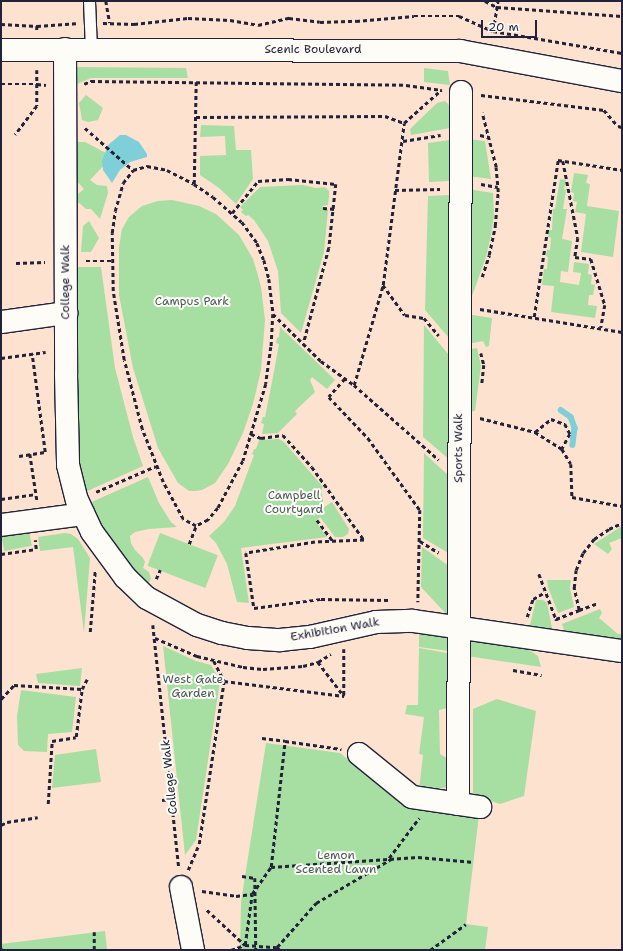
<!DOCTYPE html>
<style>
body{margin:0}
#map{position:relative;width:623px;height:951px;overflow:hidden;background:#fdede0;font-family:"Shantell Sans",sans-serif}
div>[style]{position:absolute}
.built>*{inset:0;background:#fde2d0;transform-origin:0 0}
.green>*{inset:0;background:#a7dea1;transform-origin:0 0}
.water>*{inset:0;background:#7ecfd7}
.stream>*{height:5.5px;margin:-2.75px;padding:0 2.75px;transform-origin:2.75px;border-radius:2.75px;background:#7ecfd7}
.path>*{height:2.5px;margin-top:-1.25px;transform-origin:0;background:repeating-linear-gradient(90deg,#22223b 0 4px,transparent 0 7px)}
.roads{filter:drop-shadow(1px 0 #22223b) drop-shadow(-1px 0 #22223b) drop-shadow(0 1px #22223b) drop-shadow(0 -1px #22223b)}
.lane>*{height:11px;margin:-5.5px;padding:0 5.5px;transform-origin:5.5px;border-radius:5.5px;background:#fdfcf7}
.street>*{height:22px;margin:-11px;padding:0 11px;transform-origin:11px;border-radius:11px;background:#fdfcf7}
.path-bridge>*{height:2.5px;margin-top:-1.25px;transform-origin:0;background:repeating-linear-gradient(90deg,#22223b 0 4px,transparent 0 7px)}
span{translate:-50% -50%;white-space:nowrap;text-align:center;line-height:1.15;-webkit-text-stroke:4px #fdfcf7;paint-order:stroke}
.street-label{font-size:12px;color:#22223b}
.park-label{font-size:12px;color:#4a5a5a}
.frame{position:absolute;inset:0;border:2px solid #22223b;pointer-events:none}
.scale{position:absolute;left:481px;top:20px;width:56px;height:18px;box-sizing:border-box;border:2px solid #22223b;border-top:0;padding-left:5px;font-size:12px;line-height:14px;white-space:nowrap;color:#22223b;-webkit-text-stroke:3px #fdfcf7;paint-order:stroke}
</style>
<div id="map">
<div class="built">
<div style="left:1px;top:1px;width:621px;height:949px"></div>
</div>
<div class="green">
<div style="clip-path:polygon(75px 67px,186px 68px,188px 78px,91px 78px,75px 85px)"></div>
<div style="clip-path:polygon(424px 68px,448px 71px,450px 85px,424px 82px)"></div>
<div style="clip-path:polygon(86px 95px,103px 108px,98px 120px,88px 122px,82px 120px,79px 103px)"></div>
<div style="clip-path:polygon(445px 101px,449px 105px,450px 128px,411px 135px,410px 129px,437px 103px)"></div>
<div style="clip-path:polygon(201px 125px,234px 126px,236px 150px,251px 150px,253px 179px,236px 204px,219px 188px,200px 175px,200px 156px,226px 155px,225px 136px,200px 137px)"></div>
<div style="clip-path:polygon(468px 139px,485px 141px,491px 179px,468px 176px)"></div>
<div style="clip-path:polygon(450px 140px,449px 181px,429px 182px,428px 143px)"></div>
<div style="clip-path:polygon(77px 142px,85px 142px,108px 154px,107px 162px,90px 180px,97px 185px,107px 186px,108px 193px,100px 219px,91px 209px,86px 209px,78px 202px,78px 194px,84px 189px,74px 178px,70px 145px)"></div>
<div style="clip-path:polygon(574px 173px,588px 175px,586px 183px,590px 184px,587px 206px,619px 211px,613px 257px,581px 252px,586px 214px,575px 212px,577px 202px,573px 201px,574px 193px,571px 192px)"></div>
<div style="clip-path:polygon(560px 179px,566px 180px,564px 189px,566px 190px,563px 209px,567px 209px,562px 239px,572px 241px,568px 272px,561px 271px,560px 282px,579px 285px,581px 273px,573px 272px,574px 262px,589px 264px,588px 274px,592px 275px,591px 284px,595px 285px,593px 295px,589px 295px,588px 305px,597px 306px,595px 318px,551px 312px,554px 286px,542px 285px,544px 269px,547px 269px,548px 257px,546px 256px,547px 250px,550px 250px,551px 238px,548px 237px,549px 230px,552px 230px,553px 209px,555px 209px)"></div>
<div style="clip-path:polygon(303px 185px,316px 188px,325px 187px,329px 191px,329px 196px,328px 205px,322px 206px,324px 209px,328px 210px,324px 252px,301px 333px,281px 313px,278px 271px,268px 241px,254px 220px,248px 215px,246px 216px,241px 212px,243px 210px,240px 207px,260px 187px)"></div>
<div style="clip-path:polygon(467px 189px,493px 193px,494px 215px,491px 235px,486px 257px,472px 296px,466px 296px)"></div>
<div style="clip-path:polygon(449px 195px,449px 338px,425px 310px,428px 196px)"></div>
<div style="clip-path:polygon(172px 200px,199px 206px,216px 214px,239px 235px,253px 259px,257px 272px,261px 287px,265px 320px,261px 370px,253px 404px,243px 433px,228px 464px,215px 483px,202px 490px,195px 491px,189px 491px,178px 483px,158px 448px,133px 368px,119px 295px,119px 247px,122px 229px,129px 217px,142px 206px,158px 201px)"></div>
<div style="clip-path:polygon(89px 221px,99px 238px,91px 252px,81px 252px,83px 226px)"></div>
<div style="clip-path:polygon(72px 267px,101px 267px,115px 368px,133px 437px,143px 466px,83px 493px,79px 480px)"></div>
<div style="clip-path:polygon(466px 314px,492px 318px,489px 346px,486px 347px,483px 341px,467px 344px)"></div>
<div style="clip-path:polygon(424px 325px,449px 355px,450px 460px,423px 437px)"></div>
<div style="clip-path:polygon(280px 327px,335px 380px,327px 389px,312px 377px,310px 380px,315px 392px,295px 411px,297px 414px,278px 433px,262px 434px,264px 424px,261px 423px,263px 417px,265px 417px,272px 382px,279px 344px,276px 343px,277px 338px,279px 337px)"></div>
<div style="clip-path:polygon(477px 348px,481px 366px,475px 411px,466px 412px,466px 350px)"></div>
<div style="clip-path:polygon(279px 439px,284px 442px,323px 487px,321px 491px,323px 499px,323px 508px,332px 502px,349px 529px,348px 534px,343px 537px,335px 537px,320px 517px,316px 522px,327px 537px,241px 548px,249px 603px,237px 602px,227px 564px,216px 543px,209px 536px,224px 522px,235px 506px,254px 455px,252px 454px,254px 449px,256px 449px,259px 440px)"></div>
<div style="clip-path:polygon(424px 453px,449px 476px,450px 554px,423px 538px)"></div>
<div style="clip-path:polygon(148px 477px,159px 503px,171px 522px,177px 527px,149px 529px,135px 532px,130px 536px,131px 543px,135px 550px,143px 558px,145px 562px,143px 568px,149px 572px,151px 579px,147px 586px,123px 566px,87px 504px)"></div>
<div style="clip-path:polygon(622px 526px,622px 538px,609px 543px,612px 549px,608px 554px,594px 544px)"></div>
<div style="left:29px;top:531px;width:15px;height:28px;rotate:79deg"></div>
<div style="clip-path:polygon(65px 533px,71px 534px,78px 539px,90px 558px,84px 633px,73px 547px,40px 551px,38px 537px)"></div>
<div style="left:160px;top:533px;width:62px;height:35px;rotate:21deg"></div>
<div style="clip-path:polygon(422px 547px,449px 566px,449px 617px,421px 587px)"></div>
<div style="clip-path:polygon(547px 580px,571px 580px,570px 588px,574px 607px,558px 613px,548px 587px)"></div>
<div style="clip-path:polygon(536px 600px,543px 600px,547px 603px,553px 633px,529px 629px)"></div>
<div style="clip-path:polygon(600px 609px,602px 613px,599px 618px,618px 634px,622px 634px,622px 642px,566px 635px,562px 624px)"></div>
<div style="clip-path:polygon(363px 630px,448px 632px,448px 651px,419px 647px,419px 634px)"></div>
<div style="clip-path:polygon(467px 636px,523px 646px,538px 656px,541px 667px,467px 656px)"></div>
<div style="clip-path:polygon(163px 646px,196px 661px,211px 665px,220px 681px,196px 840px,185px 855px)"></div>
<div style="clip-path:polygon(419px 648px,447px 653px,447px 708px,439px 710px,440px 754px,450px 760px,450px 787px,419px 791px,423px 755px,419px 754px,424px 717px,405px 714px,407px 705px,418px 705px)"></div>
<div style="clip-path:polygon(82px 668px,80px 686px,38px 683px,36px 674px)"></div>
<div style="clip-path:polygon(21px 690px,76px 697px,72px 732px,48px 734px,47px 752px,24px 751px,18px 745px,17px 716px)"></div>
<div style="clip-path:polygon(497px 699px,536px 711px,524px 796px,500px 804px,473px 795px,473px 709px)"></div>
<div style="clip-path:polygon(266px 743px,340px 753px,402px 803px,479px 815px,466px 924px,488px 927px,485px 950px,240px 950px,241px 902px)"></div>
<div style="clip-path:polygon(96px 749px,101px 782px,52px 788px,55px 755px)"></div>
<div style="clip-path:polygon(105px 931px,107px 950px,1px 950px,1px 944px)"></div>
</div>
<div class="water">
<div style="clip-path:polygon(120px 135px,126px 135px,139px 142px,147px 154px,147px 157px,130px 162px,120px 170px,112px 183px,103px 170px,102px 161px,108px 145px)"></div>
</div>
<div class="stream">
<div style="left:561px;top:410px;width:12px;rotate:35deg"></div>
<div style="left:571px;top:417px;width:12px;rotate:70deg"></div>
<div style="left:575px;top:428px;width:17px;rotate:97deg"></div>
</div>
<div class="path">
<div style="left:106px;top:1px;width:22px;rotate:80deg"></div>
<div style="left:440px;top:1px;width:2px"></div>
<div style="left:485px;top:1px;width:13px;rotate:27deg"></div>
<div style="left:497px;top:7px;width:125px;rotate:4.1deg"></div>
<div style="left:103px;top:23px;width:31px;rotate:2deg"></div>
<div style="left:134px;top:24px;width:54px;rotate:-6.3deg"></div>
<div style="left:188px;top:18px;width:42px;rotate:2.7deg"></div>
<div style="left:230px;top:20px;width:28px;rotate:10deg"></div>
<div style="left:258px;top:25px;width:32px;rotate:-13deg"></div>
<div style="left:289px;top:18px;width:31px;rotate:7deg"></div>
<div style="left:320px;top:22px;width:36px;rotate:-2deg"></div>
<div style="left:356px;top:21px;width:58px;rotate:-4.9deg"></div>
<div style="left:414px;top:16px;width:45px"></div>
<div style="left:459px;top:16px;width:37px;rotate:24deg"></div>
<div style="left:493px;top:31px;width:131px;rotate:9.7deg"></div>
<div style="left:1px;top:24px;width:36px;rotate:3deg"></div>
<div style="left:37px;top:26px;width:5px;rotate:90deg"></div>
<div style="left:37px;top:26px;width:39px;rotate:-4deg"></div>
<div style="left:493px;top:31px;width:30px;rotate:-81deg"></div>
<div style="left:37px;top:70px;width:14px;rotate:90deg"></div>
<div style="left:37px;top:84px;width:9px;rotate:6deg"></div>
<div style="left:1px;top:84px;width:36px"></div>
<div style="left:37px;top:84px;width:22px;rotate:90deg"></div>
<div style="left:37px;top:106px;width:36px;rotate:127deg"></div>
<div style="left:84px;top:84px;width:8px;rotate:-23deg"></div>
<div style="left:91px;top:81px;width:315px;rotate:0.7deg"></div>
<div style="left:406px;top:85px;width:36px;rotate:8deg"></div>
<div style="left:481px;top:95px;width:124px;rotate:7deg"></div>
<div style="left:604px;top:110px;width:21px;rotate:49deg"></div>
<div style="left:618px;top:126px;width:4px;rotate:14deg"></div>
<div style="left:196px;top:117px;width:189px;rotate:-0.3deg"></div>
<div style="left:385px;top:116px;width:20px;rotate:20deg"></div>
<div style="left:85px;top:128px;width:64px;rotate:41.2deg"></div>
<div style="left:480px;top:135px;width:9px;rotate:13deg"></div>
<div style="left:403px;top:141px;width:38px;rotate:-9deg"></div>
<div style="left:563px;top:161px;width:78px;rotate:79deg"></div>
<div style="left:578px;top:238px;width:19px;rotate:99deg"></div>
<div style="left:575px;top:257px;width:16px;rotate:7deg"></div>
<div style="left:591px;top:259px;width:48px;rotate:73.1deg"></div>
<div style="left:605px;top:305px;width:23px;rotate:100deg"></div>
<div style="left:194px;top:184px;width:102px;rotate:-88.9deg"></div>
<div style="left:481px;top:184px;width:17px;rotate:10deg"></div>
<div style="left:395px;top:190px;width:45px;rotate:-1.3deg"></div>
<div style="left:323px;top:208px;width:12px;rotate:5deg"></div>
<div style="left:232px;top:213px;width:41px;rotate:-50.9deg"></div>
<div style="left:258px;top:181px;width:30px;rotate:-4deg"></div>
<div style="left:288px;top:179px;width:48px;rotate:5.9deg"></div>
<div style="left:336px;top:184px;width:64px;rotate:96.2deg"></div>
<div style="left:329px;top:248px;width:97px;rotate:104.9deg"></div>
<div style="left:86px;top:261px;width:26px"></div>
<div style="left:16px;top:263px;width:29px;rotate:-2deg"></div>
<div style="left:482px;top:277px;width:23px;rotate:-72deg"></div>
<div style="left:489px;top:255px;width:30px;rotate:-78deg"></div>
<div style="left:495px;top:226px;width:34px;rotate:-85deg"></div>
<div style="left:498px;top:192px;width:25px;rotate:-95deg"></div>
<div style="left:496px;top:167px;width:56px;rotate:-104.5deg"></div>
<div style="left:383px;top:285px;width:37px;rotate:54deg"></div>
<div style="left:405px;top:315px;width:19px;rotate:9deg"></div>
<div style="left:424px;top:318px;width:23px;rotate:50deg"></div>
<div style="left:480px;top:309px;width:144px;rotate:9.2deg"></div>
<div style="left:273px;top:314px;width:33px;rotate:93deg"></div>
<div style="left:271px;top:347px;width:37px;rotate:98deg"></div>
<div style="left:266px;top:384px;width:80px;rotate:106.6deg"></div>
<div style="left:243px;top:461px;width:53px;rotate:118deg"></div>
<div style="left:218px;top:508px;width:16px;rotate:130deg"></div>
<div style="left:208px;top:520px;width:13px;rotate:153deg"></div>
<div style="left:196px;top:526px;width:15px;rotate:-152deg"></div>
<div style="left:183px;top:519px;width:42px;rotate:-118.4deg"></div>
<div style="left:163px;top:482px;width:57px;rotate:-111.6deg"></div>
<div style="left:142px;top:429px;width:71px;rotate:-104.6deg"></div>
<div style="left:124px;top:360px;width:70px;rotate:-99.1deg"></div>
<div style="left:113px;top:291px;width:58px;rotate:-91deg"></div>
<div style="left:112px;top:233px;width:22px;rotate:-82deg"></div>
<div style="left:115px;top:211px;width:29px;rotate:-74deg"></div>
<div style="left:123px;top:183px;width:16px;rotate:-52deg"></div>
<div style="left:133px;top:170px;width:15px;rotate:-16deg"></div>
<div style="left:147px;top:166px;width:20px;rotate:11deg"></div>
<div style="left:167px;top:170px;width:30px;rotate:27deg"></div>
<div style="left:194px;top:184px;width:23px;rotate:34deg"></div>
<div style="left:213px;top:197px;width:38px;rotate:41deg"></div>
<div style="left:242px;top:222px;width:26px;rotate:54deg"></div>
<div style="left:257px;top:243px;width:18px;rotate:68deg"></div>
<div style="left:264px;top:260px;width:20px;rotate:75deg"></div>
<div style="left:269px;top:279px;width:35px;rotate:83deg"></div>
<div style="left:273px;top:314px;width:67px;rotate:44.4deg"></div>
<div style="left:321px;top:361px;width:41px;rotate:36deg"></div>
<div style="left:354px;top:385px;width:113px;rotate:41.4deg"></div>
<div style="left:534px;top:317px;width:159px;rotate:-81.3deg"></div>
<div style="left:558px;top:160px;width:65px;rotate:8.9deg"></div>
<div style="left:481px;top:353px;width:12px;rotate:76deg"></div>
<div style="left:484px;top:365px;width:18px;rotate:96deg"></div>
<div style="left:1px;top:358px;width:45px;rotate:-7.6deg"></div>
<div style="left:345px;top:379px;width:24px;rotate:132deg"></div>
<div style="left:329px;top:397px;width:57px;rotate:46.4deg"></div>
<div style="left:368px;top:438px;width:89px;rotate:54.2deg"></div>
<div style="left:420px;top:510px;width:92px;rotate:91.2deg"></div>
<div style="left:354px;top:385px;width:104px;rotate:-73.8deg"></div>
<div style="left:383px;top:285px;width:163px;rotate:-82.6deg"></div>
<div style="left:404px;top:123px;width:50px;rotate:-41.7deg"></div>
<div style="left:480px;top:418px;width:57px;rotate:14.3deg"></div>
<div style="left:535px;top:432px;width:32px;rotate:32deg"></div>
<div style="left:562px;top:449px;width:17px;rotate:59deg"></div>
<div style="left:571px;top:464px;width:33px;rotate:88deg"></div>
<div style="left:572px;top:497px;width:51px;rotate:10.2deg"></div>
<div style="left:535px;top:432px;width:21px;rotate:-39deg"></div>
<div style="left:551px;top:419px;width:15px;rotate:20deg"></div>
<div style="left:565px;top:424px;width:11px;rotate:63deg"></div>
<div style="left:570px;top:434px;width:17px;rotate:118deg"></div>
<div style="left:251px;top:434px;width:11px;rotate:22deg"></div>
<div style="left:261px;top:438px;width:22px;rotate:-8deg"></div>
<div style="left:283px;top:435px;width:43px;rotate:47.8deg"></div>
<div style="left:312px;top:467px;width:90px;rotate:54.5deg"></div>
<div style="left:364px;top:540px;width:49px;rotate:177.7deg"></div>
<div style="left:315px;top:542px;width:70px;rotate:170.9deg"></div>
<div style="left:246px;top:553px;width:56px;rotate:81.7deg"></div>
<div style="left:254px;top:608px;width:68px;rotate:-7.7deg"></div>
<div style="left:321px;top:599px;width:67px;rotate:0.9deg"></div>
<div style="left:30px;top:454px;width:47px;rotate:81.3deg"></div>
<div style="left:19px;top:456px;width:26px;rotate:-9deg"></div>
<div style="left:45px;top:452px;width:99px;rotate:-97.6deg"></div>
<div style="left:96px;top:492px;width:65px;rotate:-23.4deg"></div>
<div style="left:1px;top:499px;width:35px;rotate:-8deg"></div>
<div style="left:317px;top:520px;width:26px;rotate:53deg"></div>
<div style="left:420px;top:541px;width:22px;rotate:32deg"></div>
<div style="left:189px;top:544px;width:19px;rotate:-69deg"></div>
<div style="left:1px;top:554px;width:35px;rotate:-8deg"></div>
<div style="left:36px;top:549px;width:9px;rotate:-96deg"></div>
<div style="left:539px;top:574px;width:48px;rotate:69.3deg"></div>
<div style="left:156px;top:579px;width:10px;rotate:-66deg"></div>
<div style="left:579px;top:610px;width:20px;rotate:-20deg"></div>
<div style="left:527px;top:617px;width:19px;rotate:-72deg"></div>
<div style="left:533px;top:599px;width:14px;rotate:-30deg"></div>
<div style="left:556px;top:621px;width:2px;rotate:-90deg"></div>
<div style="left:556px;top:619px;width:25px;rotate:-21deg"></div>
<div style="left:579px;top:610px;width:23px;rotate:-103deg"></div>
<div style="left:574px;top:588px;width:18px;rotate:-84deg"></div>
<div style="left:576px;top:570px;width:18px;rotate:-68deg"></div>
<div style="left:583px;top:553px;width:18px;rotate:-52deg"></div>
<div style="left:594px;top:539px;width:18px;rotate:-34deg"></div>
<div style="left:609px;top:529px;width:14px;rotate:-25deg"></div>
<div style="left:153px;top:625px;width:243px;rotate:83.9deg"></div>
<div style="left:90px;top:632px;width:61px;rotate:-85.3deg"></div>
<div style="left:155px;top:638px;width:46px;rotate:23.2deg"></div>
<div style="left:197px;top:656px;width:47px;rotate:13.4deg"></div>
<div style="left:243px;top:667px;width:20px;rotate:6deg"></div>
<div style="left:263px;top:669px;width:40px;rotate:-4.3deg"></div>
<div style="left:303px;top:666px;width:16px;rotate:-15deg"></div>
<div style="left:318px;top:662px;width:15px;rotate:-32deg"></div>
<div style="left:344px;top:649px;width:47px;rotate:90deg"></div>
<div style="left:214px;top:661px;width:22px;rotate:63deg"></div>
<div style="left:318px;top:662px;width:43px;rotate:52.6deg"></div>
<div style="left:513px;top:670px;width:29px;rotate:10deg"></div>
<div style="left:1px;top:699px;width:19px;rotate:-47deg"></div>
<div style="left:14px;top:685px;width:68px;rotate:3.4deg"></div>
<div style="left:82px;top:689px;width:11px;rotate:-63deg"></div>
<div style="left:262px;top:738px;width:23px;rotate:7deg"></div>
<div style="left:162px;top:800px;width:10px;rotate:-6deg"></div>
<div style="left:48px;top:804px;width:63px;rotate:-86.4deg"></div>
<div style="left:52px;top:741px;width:24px;rotate:-9deg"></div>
<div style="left:76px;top:737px;width:48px;rotate:-82.9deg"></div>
<div style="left:1px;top:825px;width:7px;rotate:-27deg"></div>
<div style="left:7px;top:822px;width:31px;rotate:-9deg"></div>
<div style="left:389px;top:858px;width:50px;rotate:-53.1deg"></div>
<div style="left:271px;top:867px;width:147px;rotate:-3.9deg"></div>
<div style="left:418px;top:857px;width:56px;rotate:5.1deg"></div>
<div style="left:188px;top:870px;width:28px;rotate:-67deg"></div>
<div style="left:199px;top:844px;width:165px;rotate:-81.3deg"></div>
<div style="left:224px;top:681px;width:121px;rotate:7.1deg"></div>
<div style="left:202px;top:891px;width:34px;rotate:8deg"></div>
<div style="left:236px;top:896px;width:16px;rotate:-7deg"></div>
<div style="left:207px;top:910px;width:52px;rotate:42.6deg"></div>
<div style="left:245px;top:945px;width:51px;rotate:-82.2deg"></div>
<div style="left:252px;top:894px;width:33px;rotate:-55deg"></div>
<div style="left:271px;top:867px;width:127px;rotate:-83.7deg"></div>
<div style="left:285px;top:741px;width:57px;rotate:8.1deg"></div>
<div style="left:277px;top:947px;width:59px;rotate:-48.4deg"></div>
<div style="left:316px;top:903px;width:89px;rotate:-30.3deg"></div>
<div style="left:1px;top:948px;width:2px;rotate:63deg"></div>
<div style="left:94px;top:950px;width:18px;rotate:-90deg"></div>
<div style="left:231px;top:950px;width:15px;rotate:-20deg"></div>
<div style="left:245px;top:945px;width:32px;rotate:4deg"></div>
<div style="left:277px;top:947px;width:4px;rotate:45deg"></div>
<div style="left:430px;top:950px;width:44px;rotate:-35.8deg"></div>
</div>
<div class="roads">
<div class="lane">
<div style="left:89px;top:1px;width:48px;rotate:87.6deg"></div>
</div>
<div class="street">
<div style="left:65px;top:49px;width:325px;rotate:89.8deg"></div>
<div style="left:66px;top:374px;width:91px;rotate:88.7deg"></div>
<div style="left:68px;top:465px;width:36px;rotate:76deg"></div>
<div style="left:77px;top:500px;width:35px;rotate:65deg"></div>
<div style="left:92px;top:532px;width:56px;rotate:53.7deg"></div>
<div style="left:125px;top:577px;width:30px;rotate:44deg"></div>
<div style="left:147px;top:598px;width:57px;rotate:28.4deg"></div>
<div style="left:197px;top:625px;width:26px;rotate:18deg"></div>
<div style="left:222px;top:633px;width:26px;rotate:11deg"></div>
<div style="left:248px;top:638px;width:32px;rotate:4deg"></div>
<div style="left:280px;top:640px;width:30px;rotate:-6deg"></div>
<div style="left:310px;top:637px;width:68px;rotate:-12.8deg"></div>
<div style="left:376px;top:622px;width:37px;rotate:-2deg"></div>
<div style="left:413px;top:621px;width:211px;rotate:8.2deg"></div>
<div style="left:1px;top:50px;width:459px;rotate:0.1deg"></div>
<div style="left:460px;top:51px;width:165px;rotate:10.5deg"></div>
<div style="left:1px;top:322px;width:66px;rotate:-7.9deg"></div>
<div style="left:1px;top:525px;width:83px;rotate:-7.6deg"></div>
<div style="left:359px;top:754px;width:68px;rotate:39.1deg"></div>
<div style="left:412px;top:797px;width:69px;rotate:8.4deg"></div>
<div style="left:458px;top:804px;width:712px;rotate:-89.76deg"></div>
<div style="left:181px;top:887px;width:64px;rotate:79.2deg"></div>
</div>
</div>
<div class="path-bridge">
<div style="left:242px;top:876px;width:13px;rotate:9deg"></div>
<div style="left:255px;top:878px;width:72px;rotate:89.2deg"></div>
</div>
<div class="street-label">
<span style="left:313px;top:50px">Scenic Boulevard</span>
<span style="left:66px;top:282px;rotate:-90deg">College Walk</span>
<span style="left:459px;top:448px;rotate:-90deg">Sports Walk</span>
<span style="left:335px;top:630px;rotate:-10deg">Exhibition Walk</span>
<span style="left:170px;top:777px;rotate:-96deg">College Walk</span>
</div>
<div class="park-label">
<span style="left:192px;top:302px">Campus Park</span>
<span style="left:294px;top:503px">Campbell<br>Courtyard</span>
<span style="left:193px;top:687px">West Gate<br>Garden</span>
<span style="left:336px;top:863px">Lemon<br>Scented Lawn</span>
</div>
<div class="frame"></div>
<div class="scale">20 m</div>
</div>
